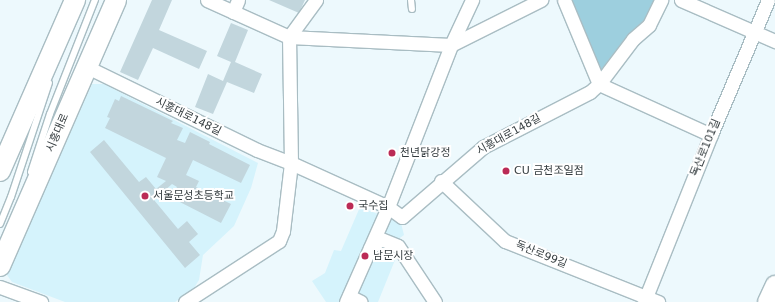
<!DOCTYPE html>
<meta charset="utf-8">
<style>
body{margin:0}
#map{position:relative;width:775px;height:302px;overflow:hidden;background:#edf9fd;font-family:"DejaVu Sans","Noto Sans KR",sans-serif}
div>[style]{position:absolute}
.built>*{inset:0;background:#d5f3fc}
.green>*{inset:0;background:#9dcfde}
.building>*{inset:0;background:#c2d6dd}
.roads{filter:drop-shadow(1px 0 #a9bdc3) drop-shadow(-1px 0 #a9bdc3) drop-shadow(0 1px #a9bdc3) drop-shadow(0 -1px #a9bdc3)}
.service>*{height:6px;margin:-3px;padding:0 3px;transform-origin:3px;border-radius:3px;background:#fff}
.minor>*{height:13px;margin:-6.5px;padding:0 6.5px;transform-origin:6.5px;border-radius:6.5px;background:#fff}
.secondary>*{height:18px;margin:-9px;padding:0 9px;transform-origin:9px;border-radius:9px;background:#fff}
.primary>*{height:20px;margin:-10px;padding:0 10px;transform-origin:10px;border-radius:10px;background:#fff}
.dots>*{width:11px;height:11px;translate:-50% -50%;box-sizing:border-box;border:2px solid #fff;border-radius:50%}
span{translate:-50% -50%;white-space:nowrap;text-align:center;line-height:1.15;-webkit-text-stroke:4px #fff;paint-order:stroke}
.street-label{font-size:11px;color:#343c3f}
.poi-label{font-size:11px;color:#343c3f}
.left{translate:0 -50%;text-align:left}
</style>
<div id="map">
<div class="built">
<div style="clip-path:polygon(92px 84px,104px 84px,258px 163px,251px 188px,234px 226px,203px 255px,199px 280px,194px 288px,175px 302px,65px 302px,12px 282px,7px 275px)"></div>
<div style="clip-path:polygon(360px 207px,401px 223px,404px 235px,393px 243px,402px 253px,395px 260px,378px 302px,326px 302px,312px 281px,325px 273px,334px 250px,341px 251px)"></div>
</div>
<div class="green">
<div style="clip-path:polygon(572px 0,654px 0,645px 19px,627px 36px,601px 70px)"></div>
</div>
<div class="building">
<div style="clip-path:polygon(152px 0,172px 0,159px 30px,207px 51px,199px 69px,153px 48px,138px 80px,120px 72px)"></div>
<div style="clip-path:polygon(269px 0,305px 0,299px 13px)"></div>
<div style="clip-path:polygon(231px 23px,248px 30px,235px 62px,262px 74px,254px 93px,227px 82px,213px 114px,195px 107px,208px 74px,223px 81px,231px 62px,217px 56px)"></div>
<div style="clip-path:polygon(121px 96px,173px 121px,171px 123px,183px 128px,177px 140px,185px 143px,190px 132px,210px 142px,209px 144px,250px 165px,241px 183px,193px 160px,186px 175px,199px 181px,196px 187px,231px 204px,221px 223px,172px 198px,177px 187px,172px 184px,154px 200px,178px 229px,187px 221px,198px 234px,189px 242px,200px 255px,185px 268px,90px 152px,104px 140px,139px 182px,146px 177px,156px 189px,166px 181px,157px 177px,166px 158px,105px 128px,110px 118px,107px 117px,115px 99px,119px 101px)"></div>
</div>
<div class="roads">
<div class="service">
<div style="left:411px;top:0;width:9px;rotate:84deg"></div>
<div style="left:31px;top:172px;width:61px;rotate:-71.9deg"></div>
<div style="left:50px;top:114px;width:123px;rotate:-68.5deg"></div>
<div style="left:0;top:224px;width:29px;rotate:-68deg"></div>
<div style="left:11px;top:197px;width:120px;rotate:-71.6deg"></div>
</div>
<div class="minor">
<div style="left:207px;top:0;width:90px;rotate:24.3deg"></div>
<div style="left:289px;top:37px;width:162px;rotate:2.8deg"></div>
<div style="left:451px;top:45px;width:101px;rotate:-26.6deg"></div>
<div style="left:564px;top:0;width:91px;rotate:67.4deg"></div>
<div style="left:599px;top:84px;width:123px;rotate:24.5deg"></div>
<div style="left:681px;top:0;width:103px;rotate:23.6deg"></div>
<div style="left:233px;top:12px;width:13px;rotate:-67deg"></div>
<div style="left:87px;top:67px;width:189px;rotate:26deg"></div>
<div style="left:257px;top:150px;width:36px;rotate:21deg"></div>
<div style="left:291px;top:163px;width:107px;rotate:24.4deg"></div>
<div style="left:388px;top:207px;width:17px;rotate:36deg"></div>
<div style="left:402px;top:217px;width:107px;rotate:-40.8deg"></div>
<div style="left:483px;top:147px;width:120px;rotate:-27.2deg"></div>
<div style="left:590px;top:92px;width:12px;rotate:-42deg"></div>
<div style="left:599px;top:84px;width:56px;rotate:-52.9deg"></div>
<div style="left:633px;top:39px;width:21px;rotate:-41deg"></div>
<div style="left:649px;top:25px;width:28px;rotate:-64deg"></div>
<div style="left:441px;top:181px;width:88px;rotate:43.2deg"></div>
<div style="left:505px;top:241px;width:165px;rotate:21.7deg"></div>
<div style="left:370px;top:248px;width:14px;rotate:-39deg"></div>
<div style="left:381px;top:239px;width:18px;rotate:22deg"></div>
<div style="left:398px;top:246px;width:67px;rotate:56.5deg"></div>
<div style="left:0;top:287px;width:44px;rotate:20.1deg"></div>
<div style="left:349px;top:296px;width:13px;rotate:27deg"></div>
<div style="left:185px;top:302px;width:112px;rotate:-33deg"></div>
<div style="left:279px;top:241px;width:11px;rotate:-68deg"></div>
<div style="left:283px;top:231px;width:68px;rotate:-83.3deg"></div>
<div style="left:291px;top:163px;width:126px;rotate:-90.9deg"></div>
<div style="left:289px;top:37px;width:46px;rotate:-53.9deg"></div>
<div style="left:346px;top:302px;width:104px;rotate:-66.1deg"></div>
<div style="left:388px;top:207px;width:174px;rotate:-68.7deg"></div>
<div style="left:451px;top:45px;width:50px;rotate:-65deg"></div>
<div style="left:644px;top:302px;width:183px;rotate:-68.2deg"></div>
<div style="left:712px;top:132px;width:143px;rotate:-67deg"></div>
</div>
<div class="secondary">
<div style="left:767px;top:302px;width:19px;rotate:-65deg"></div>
</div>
<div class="primary">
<div style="left:0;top:171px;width:187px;rotate:-66.3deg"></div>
<div style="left:0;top:266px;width:290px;rotate:-66.4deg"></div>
</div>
</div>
<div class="dots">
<div style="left:392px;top:153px;background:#bb2b56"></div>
<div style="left:506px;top:171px;background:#bb2b56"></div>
<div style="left:145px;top:196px;background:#bb2b56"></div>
<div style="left:350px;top:206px;background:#bb2b56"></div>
<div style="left:365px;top:256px;background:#bb2b56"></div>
</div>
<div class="street-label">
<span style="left:188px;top:117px;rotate:26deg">시흥대로148길</span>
<span style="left:58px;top:133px;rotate:-67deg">시흥대로</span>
<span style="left:509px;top:135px;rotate:-29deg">시흥대로148길</span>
<span style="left:706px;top:148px;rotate:-68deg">독산로101길</span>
<span style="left:541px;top:255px;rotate:22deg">독산로99길</span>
</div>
<div class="poi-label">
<span class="left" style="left:400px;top:153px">천년닭강정</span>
<span class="left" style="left:514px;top:171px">CU 금천조일점</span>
<span class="left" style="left:153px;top:196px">서울문성초등학교</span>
<span class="left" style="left:358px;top:206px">국수집</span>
<span class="left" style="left:373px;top:256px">남문시장</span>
</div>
</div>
